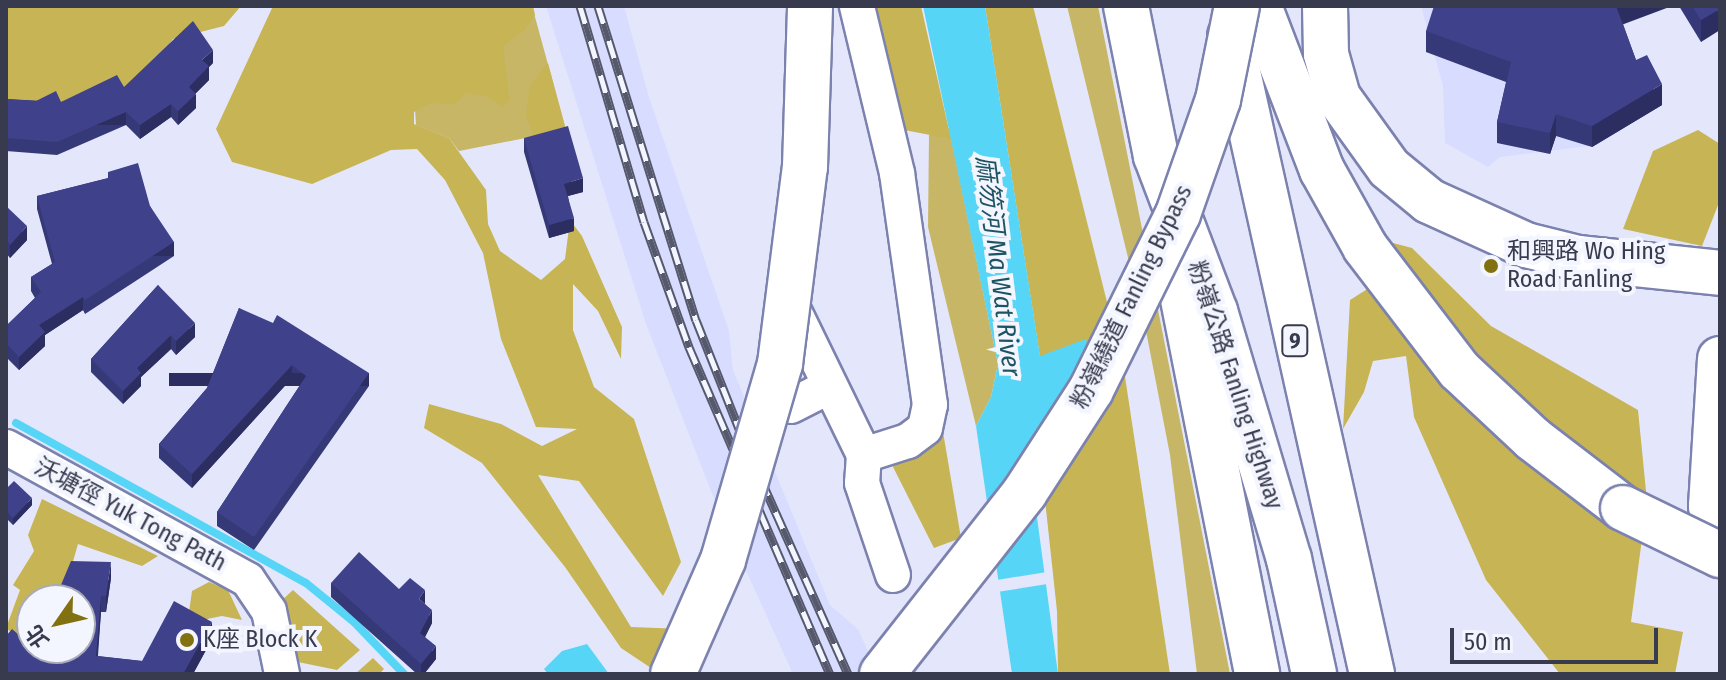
<!DOCTYPE html>
<meta charset="utf-8">
<style>
body{margin:0}
#map{position:relative;width:1726px;height:680px;overflow:hidden;background:#e4e7fb;font-family:"Fira Sans Condensed","Noto Sans TC",sans-serif}
div>[style]{position:absolute}
.built>*{inset:0;background:#d8ddff}
.green>*{inset:0;background:#c6b665}
.forest>*{inset:0;background:#c7b454}
.water>*{inset:0;background:#57d5f6}
.pier>*{inset:0;background:#e4e7fb;transform-origin:0 0}
.stream>*{height:8px;margin:-4px;padding:0 4px;transform-origin:4px;border-radius:4px;background:#57d5f6}
.roads{filter:drop-shadow(2px 0 #7c82ae) drop-shadow(-2px 0 #7c82ae) drop-shadow(0 2px #7c82ae) drop-shadow(0 -2px #7c82ae)}
.street>*{height:34px;margin:-17px;padding:0 17px;transform-origin:17px;border-radius:17px;background:#fff}
.secondary>*{height:44px;margin:-22px;padding:0 22px;transform-origin:22px;border-radius:22px;background:#fff}
.highway>*{height:44px;margin:-22px;padding:0 22px;transform-origin:22px;border-radius:22px;background:#fff}
.rail>*{height:9px;margin-top:-4.5px;transform-origin:0;background:repeating-linear-gradient(90deg,#f3f5ff 0 18px,#56596c 0 36px);box-sizing:border-box;border-block:2px solid #56596c}
.bridges{filter:drop-shadow(2px 0 #7c82ae) drop-shadow(-2px 0 #7c82ae) drop-shadow(0 2px #7c82ae) drop-shadow(0 -2px #7c82ae)}
.highway-bridge>*{height:44px;margin:-22px;padding:0 22px;transform-origin:22px;border-radius:22px;background:#fff}
.wall>*{inset:0;background:#363978}
.shaded-wall>*{inset:0;background:#2c2e61;transform-origin:0 0}
.building>*{inset:0;background:#3f428b}
.dots>*{width:22px;height:22px;translate:-50% -50%;box-sizing:border-box;border:4px solid #f3f5ff;border-radius:50%}
span{translate:-50% -50%;white-space:nowrap;text-align:center;line-height:1.15;-webkit-text-stroke:8px #f3f5ff;paint-order:stroke}
.shield-label span{padding:2px 6px;background:#f3f5ff;border:2px solid;border-radius:6px;-webkit-text-stroke-width:0}
.shield-label{font-size:22px;color:#383b4e;font-weight:700}
.poi-label{font-size:24px;color:#383b4e}
.left{translate:0 -50%;text-align:left}
.street-label{font-size:24px;color:#383b4e}
.water-label{font-size:26px;color:#1e5361;font-style:italic}
.frame{position:absolute;inset:0;border:8px solid #383b4e;pointer-events:none}
.north{position:absolute;left:16px;top:584px;width:80px;height:80px;box-sizing:border-box;background:#f3f5ff;border:2px solid #a8abb8;border-radius:50%;rotate:236deg;font-size:22px;font-weight:700;line-height:32px;text-align:center;color:#383b4e}
.north::after{content:'';display:block;margin:auto;width:28px;height:36px;background:#827111;clip-path:polygon(50% 0,100% 100%,50% 72%,0 100%)}
.scale{position:absolute;left:1450px;top:628px;width:208px;height:36px;box-sizing:border-box;border:4px solid #383b4e;border-top:0;padding-left:10px;font-size:24px;line-height:28px;white-space:nowrap;color:#383b4e;-webkit-text-stroke:6px #f3f5ff;paint-order:stroke}
</style>
<div id="map">
<div class="built">
<div style="clip-path:polygon(546px 6px,624px 6px,649px 97px,729px 331px,733px 370px,830px 605px,858px 629px,878px 674px,793px 674px,718px 509px,646px 324px)"></div>
<div style="clip-path:polygon(1421px 6px,1586px 6px,1647px 76px,1662px 105px,1597px 145px,1500px 157px,1488px 167px,1445px 143px,1443px 86px)"></div>
</div>
<div class="green">
<div style="clip-path:polygon(532px 6px,566px 130px,459px 151px,449px 138px,416px 125px,414px 92px)"></div>
<div style="clip-path:polygon(1067px 6px,1098px 6px,1230px 674px,1197px 674px,1170px 455px,1147px 336px)"></div>
<div style="clip-path:polygon(949px 128px,998px 364px,991px 397px,976px 426px,928px 227px,929px 135px)"></div>
</div>
<div class="forest">
<div style="clip-path:polygon(6px 6px,241px 6px,224px 26px,173px 39px,118px 119px,6px 103px)"></div>
<div style="clip-path:polygon(273px 6px,533px 6px,535px 15px,524px 30px,503px 46px,509px 100px,503px 107px,486px 96px,466px 93px,455px 104px,430px 103px,414px 112px,414px 124px,449px 138px,486px 190px,488px 224px,500px 251px,541px 280px,565px 259px,570px 220px,582px 236px,622px 327px,621px 359px,598px 311px,573px 284px,573px 330px,594px 387px,634px 419px,681px 562px,663px 596px,579px 481px,538px 475px,631px 627px,711px 630px,698px 674px,660px 674px,621px 648px,565px 567px,482px 463px,424px 428px,429px 404px,501px 424px,542px 446px,577px 429px,536px 427px,501px 339px,483px 253px,445px 180px,417px 149px,391px 150px,312px 184px,232px 162px,216px 129px)"></div>
<div style="clip-path:polygon(855px 6px,921px 6px,951px 139px,899px 129px)"></div>
<div style="clip-path:polygon(985px 6px,1033px 6px,1124px 370px,1170px 674px,1058px 674px,1057px 611px,1041px 463px,1040px 357px)"></div>
<div style="clip-path:polygon(548px 63px,566px 130px,533px 136px,526px 114px,530px 86px)"></div>
<div style="clip-path:polygon(1698px 130px,1720px 144px,1720px 200px,1702px 246px,1623px 229px,1653px 151px)"></div>
<div style="clip-path:polygon(1378px 239px,1412px 248px,1491px 326px,1638px 410px,1647px 501px,1631px 622px,1683px 632px,1675px 674px,1560px 674px,1486px 580px,1414px 417px,1406px 356px,1373px 361px,1364px 392px,1343px 429px,1350px 300px,1369px 288px)"></div>
<div style="clip-path:polygon(942px 426px,961px 538px,934px 548px,890px 461px)"></div>
<div style="clip-path:polygon(42px 499px,158px 556px,142px 566px,78px 544px,62px 600px,32px 600px,32px 648px,55px 648px,75px 674px,43px 659px,6px 628px,20px 590px,13px 585px,34px 551px,28px 535px)"></div>
<div style="clip-path:polygon(209px 582px,228px 590px,242px 620px,222px 616px,202px 620px,189px 612px,192px 591px)"></div>
<div style="clip-path:polygon(293px 590px,360px 650px,337px 670px,293px 661px,294px 631px,280px 602px)"></div>
<div style="clip-path:polygon(373px 658px,384px 669px,379px 674px,355px 674px)"></div>
</div>
<div class="water">
<div style="clip-path:polygon(923px 6px,985px 6px,1040px 356px,1086px 339px,1099px 393px,1032px 480px,1058px 674px,1012px 674px,976px 426px,991px 397px,998px 364px)"></div>
<div style="clip-path:polygon(587px 644px,609px 674px,548px 674px,544px 669px,562px 651px)"></div>
</div>
<div class="pier">
<div style="left:1047px;top:572px;width:12px;height:54px;rotate:81deg"></div>
</div>
<div class="stream">
<div style="left:16px;top:423px;width:331px;rotate:28.9deg"></div>
<div style="left:306px;top:583px;width:62px;rotate:39.1deg"></div>
<div style="left:354px;top:622px;width:72px;rotate:46.1deg"></div>
</div>
<div class="roads">
<div class="street">
<div style="left:788px;top:299px;width:174px;rotate:64deg"></div>
<div style="left:864px;top:455px;width:46px;rotate:-17.7deg"></div>
<div style="left:908px;top:441px;width:21px;rotate:-37deg"></div>
<div style="left:925px;top:428px;width:24px;rotate:-78deg"></div>
<div style="left:930px;top:405px;width:234px;rotate:-98.1deg"></div>
<div style="left:897px;top:173px;width:172px;rotate:-103.5deg"></div>
<div style="left:791px;top:406px;width:42px;rotate:-27.2deg"></div>
<div style="left:6px;top:447px;width:276px;rotate:28.8deg"></div>
<div style="left:248px;top:580px;width:37px;rotate:56deg"></div>
<div style="left:269px;top:611px;width:64px;rotate:78.3deg"></div>
<div style="left:864px;top:455px;width:28px;rotate:94deg"></div>
<div style="left:862px;top:483px;width:97px;rotate:71.4deg"></div>
</div>
<div class="secondary">
<div style="left:1325px;top:6px;width:48px;rotate:88.8deg"></div>
<div style="left:1326px;top:54px;width:45px;rotate:74.4deg"></div>
<div style="left:1338px;top:97px;width:87px;rotate:54.3deg"></div>
<div style="left:1389px;top:168px;width:52px;rotate:39.5deg"></div>
<div style="left:1429px;top:201px;width:107px;rotate:24.4deg"></div>
<div style="left:1526px;top:245px;width:54px;rotate:14deg"></div>
<div style="left:1578px;top:258px;width:143px;rotate:6deg"></div>
<div style="left:1720px;top:359px;width:147px;rotate:93.5deg"></div>
<div style="left:1711px;top:506px;width:50px;rotate:79.6deg"></div>
</div>
<div class="highway">
<div style="left:1126px;top:6px;width:153px;rotate:78.7deg"></div>
<div style="left:1156px;top:156px;width:166px;rotate:69.2deg"></div>
<div style="left:1215px;top:311px;width:259px;rotate:73.4deg"></div>
<div style="left:1289px;top:559px;width:118px;rotate:77.7deg"></div>
<div style="left:1259px;top:6px;width:176px;rotate:69deg"></div>
<div style="left:1322px;top:170px;width:88px;rotate:60.8deg"></div>
<div style="left:1365px;top:247px;width:155px;rotate:52.6deg"></div>
<div style="left:1459px;top:370px;width:101px;rotate:43deg"></div>
<div style="left:1533px;top:439px;width:113px;rotate:37.5deg"></div>
<div style="left:1230px;top:36px;width:654px;rotate:77.45deg"></div>
<div style="left:1177px;top:269px;width:413px;rotate:78.8deg"></div>
</div>
</div>
<div class="rail">
<div style="left:580px;top:6px;width:225px;rotate:73.5deg"></div>
<div style="left:644px;top:222px;width:133px;rotate:70.2deg"></div>
<div style="left:689px;top:347px;width:356px;rotate:66.7deg"></div>
<div style="left:598px;top:6px;width:329px;rotate:72.7deg"></div>
<div style="left:696px;top:320px;width:136px;rotate:68.4deg"></div>
<div style="left:746px;top:446px;width:250px;rotate:65.9deg"></div>
</div>
<div class="bridges">
<div class="highway-bridge">
<div style="left:1623px;top:508px;width:108px;rotate:25.9deg"></div>
<div style="left:673px;top:674px;width:124px;rotate:-66.3deg"></div>
<div style="left:723px;top:560px;width:204px;rotate:-73.8deg"></div>
<div style="left:780px;top:364px;width:199px;rotate:-82.8deg"></div>
<div style="left:805px;top:167px;width:161px;rotate:-88.2deg"></div>
<div style="left:882px;top:674px;width:231px;rotate:-51.8deg"></div>
<div style="left:1025px;top:492px;width:121px;rotate:-57.1deg"></div>
<div style="left:1091px;top:390px;width:196px;rotate:-63.7deg"></div>
<div style="left:1178px;top:214px;width:121px;rotate:-70.7deg"></div>
<div style="left:1218px;top:100px;width:96px;rotate:-78.6deg"></div>
</div>
</div>
<div class="wall">
<div style="clip-path:polygon(1679px 6px,1720px 6px,1701px 42px)"></div>
<div style="clip-path:polygon(1623px 24px,1636px 60px,1662px 105px,1592px 147px,1556px 136px,1550px 154px,1497px 143px,1497px 122px,1506px 82px,1426px 52px,1426px 31px)"></div>
<div style="clip-path:polygon(213px 63px,209px 67px,209px 80px,195px 94px,196px 108px,178px 125px,171px 117px,140px 139px,126px 125px,57px 155px,6px 151px,6px 99px,61px 102px,124px 87px)"></div>
<div style="clip-path:polygon(524px 138px,583px 192px,568px 196px,574px 231px,549px 238px,524px 152px)"></div>
<div style="clip-path:polygon(108px 172px,150px 206px,174px 256px,85px 314px,83px 310px,45px 335px,45px 346px,19px 370px,8px 359px,6px 326px,35px 298px,31px 291px,31px 277px,52px 264px,37px 209px,37px 196px,108px 178px)"></div>
<div style="clip-path:polygon(6px 206px,27px 240px,10px 258px,6px 253px)"></div>
<div style="clip-path:polygon(158px 285px,195px 337px,176px 355px,171px 349px,141px 377px,141px 386px,123px 404px,91px 372px,91px 359px)"></div>
<div style="clip-path:polygon(239px 308px,369px 386px,254px 550px,217px 526px,217px 512px,300px 385px,292px 378px,192px 488px,159px 458px,159px 444px,207px 388px)"></div>
<div style="clip-path:polygon(6px 489px,32px 505px,13px 525px,6px 518px)"></div>
<div style="clip-path:polygon(111px 578px,106px 612px,101px 612px,98px 656px,142px 661px,212px 639px,193px 674px,6px 674px,52px 663px,80px 600px)"></div>
<div style="clip-path:polygon(331px 583px,399px 589px,425px 604px,432px 623px,425px 637px,436px 659px,424px 674px,417px 674px,331px 597px)"></div>
</div>
<div class="shaded-wall">
<div style="clip-path:polygon(1616px 6px,1672px 6px,1616px 27px)"></div>
<div style="clip-path:polygon(1720px 9px,1720px 30px,1701px 42px,1701px 20px)"></div>
<div style="clip-path:polygon(213px 50px,213px 63px,209px 67px,209px 80px,189px 100px,189px 87px,202px 60px)"></div>
<div style="clip-path:polygon(1662px 84px,1662px 105px,1592px 147px,1592px 126px)"></div>
<div style="clip-path:polygon(196px 94px,196px 108px,178px 125px,178px 111px)"></div>
<div style="clip-path:polygon(171px 104px,171px 117px,140px 139px,140px 125px)"></div>
<div style="left:126px;top:112px;width:13px;height:75px;rotate:90deg"></div>
<div style="clip-path:polygon(1556px 114px,1556px 136px,1550px 154px,1550px 133px)"></div>
<div style="clip-path:polygon(583px 178px,583px 192px,564px 197px,564px 184px)"></div>
<div style="clip-path:polygon(574px 218px,574px 231px,549px 238px,549px 225px)"></div>
<div style="clip-path:polygon(27px 226px,27px 240px,10px 258px,10px 245px)"></div>
<div style="left:174px;top:242px;width:14px;height:106px;rotate:90deg"></div>
<div style="clip-path:polygon(83px 297px,83px 310px,45px 335px,45px 346px,19px 370px,19px 357px,39px 325px)"></div>
<div style="clip-path:polygon(195px 323px,195px 337px,176px 355px,176px 341px)"></div>
<div style="clip-path:polygon(171px 335px,171px 349px,141px 377px,141px 386px,123px 404px,123px 391px,137px 368px)"></div>
<div style="clip-path:polygon(8px 345px,8px 359px,6px 360px,6px 347px)"></div>
<div style="clip-path:polygon(292px 365px,292px 378px,192px 488px,192px 474px)"></div>
<div style="left:369px;top:373px;width:13px;height:200px;rotate:90deg"></div>
<div style="clip-path:polygon(32px 498px,32px 505px,13px 525px,13px 518px)"></div>
<div style="clip-path:polygon(111px 562px,111px 578px,106px 612px,106px 596px)"></div>
<div style="clip-path:polygon(425px 590px,425px 604px,419px 599px)"></div>
<div style="clip-path:polygon(101px 596px,101px 612px,96px 672px,96px 656px)"></div>
<div style="clip-path:polygon(432px 610px,432px 623px,420px 647px,420px 633px)"></div>
<div style="clip-path:polygon(212px 622px,212px 639px,193px 674px,183px 674px)"></div>
<div style="clip-path:polygon(436px 646px,436px 659px,424px 674px,421px 674px,421px 664px)"></div>
</div>
<div class="building">
<div style="clip-path:polygon(1434px 6px,1616px 6px,1636px 60px,1647px 55px,1662px 84px,1592px 126px,1556px 114px,1550px 133px,1497px 122px,1511px 62px,1426px 31px)"></div>
<div style="clip-path:polygon(1692px 6px,1720px 6px,1720px 9px,1701px 20px)"></div>
<div style="clip-path:polygon(193px 21px,213px 50px,202px 60px,209px 66px,189px 87px,196px 94px,178px 111px,171px 104px,140px 125px,126px 112px,57px 142px,6px 138px,6px 99px,36px 101px,56px 91px,61px 102px,117px 75px,124px 87px)"></div>
<div style="clip-path:polygon(568px 126px,583px 178px,564px 184px,574px 218px,549px 225px,524px 138px)"></div>
<div style="clip-path:polygon(138px 163px,150px 206px,174px 242px,85px 300px,83px 297px,39px 325px,45px 332px,19px 357px,8px 345px,6px 347px,6px 326px,41px 292px,31px 277px,55px 262px,37px 196px,109px 178px,108px 172px)"></div>
<div style="clip-path:polygon(6px 206px,27px 226px,10px 245px,6px 239px)"></div>
<div style="clip-path:polygon(158px 285px,195px 323px,176px 341px,171px 335px,137px 368px,141px 373px,123px 391px,91px 359px)"></div>
<div style="clip-path:polygon(239px 308px,273px 323px,277px 315px,369px 373px,254px 537px,217px 512px,306px 376px,292px 365px,192px 474px,159px 444px,207px 388px)"></div>
<div style="clip-path:polygon(14px 481px,32px 498px,13px 518px,6px 511px,6px 489px)"></div>
<div style="clip-path:polygon(359px 552px,399px 589px,410px 578px,425px 590px,419px 599px,432px 610px,420px 633px,436px 646px,421px 664px,331px 583px)"></div>
<div style="clip-path:polygon(71px 561px,111px 562px,106px 596px,101px 596px,96px 656px,142px 661px,174px 601px,212px 622px,183px 674px,6px 674px,6px 636px,12px 629px,32px 646px,32px 648px,34px 648px,52px 663px,53px 648px,80px 648px,80px 600px,58px 600px,58px 592px)"></div>
</div>
<div class="dots">
<div style="left:1491px;top:266px;background:#827111"></div>
<div style="left:187px;top:640px;background:#827111"></div>
</div>
<div class="shield-label">
<span style="left:1295px;top:341px">9</span>
</div>
<div class="poi-label">
<span class="left" style="left:1507px;top:266px">和興路 Wo Hing<br>Road Fanling</span>
<span class="left" style="left:203px;top:640px">K座 Block K</span>
</div>
<div class="street-label">
<span style="left:1132px;top:297px;rotate:-64deg">粉嶺繞道 Fanling Bypass</span>
<span style="left:1235px;top:385px;rotate:72deg">粉嶺公路 Fanling Highway</span>
<span style="left:130px;top:515px;rotate:28deg">沃塘徑 Yuk Tong Path</span>
</div>
<div class="water-label">
<span style="left:998px;top:266px;rotate:83deg">麻笏河 Ma Wat River</span>
</div>
<div class="frame"></div>
<div class="north">北</div>
<div class="scale">50 m</div>
</div>
